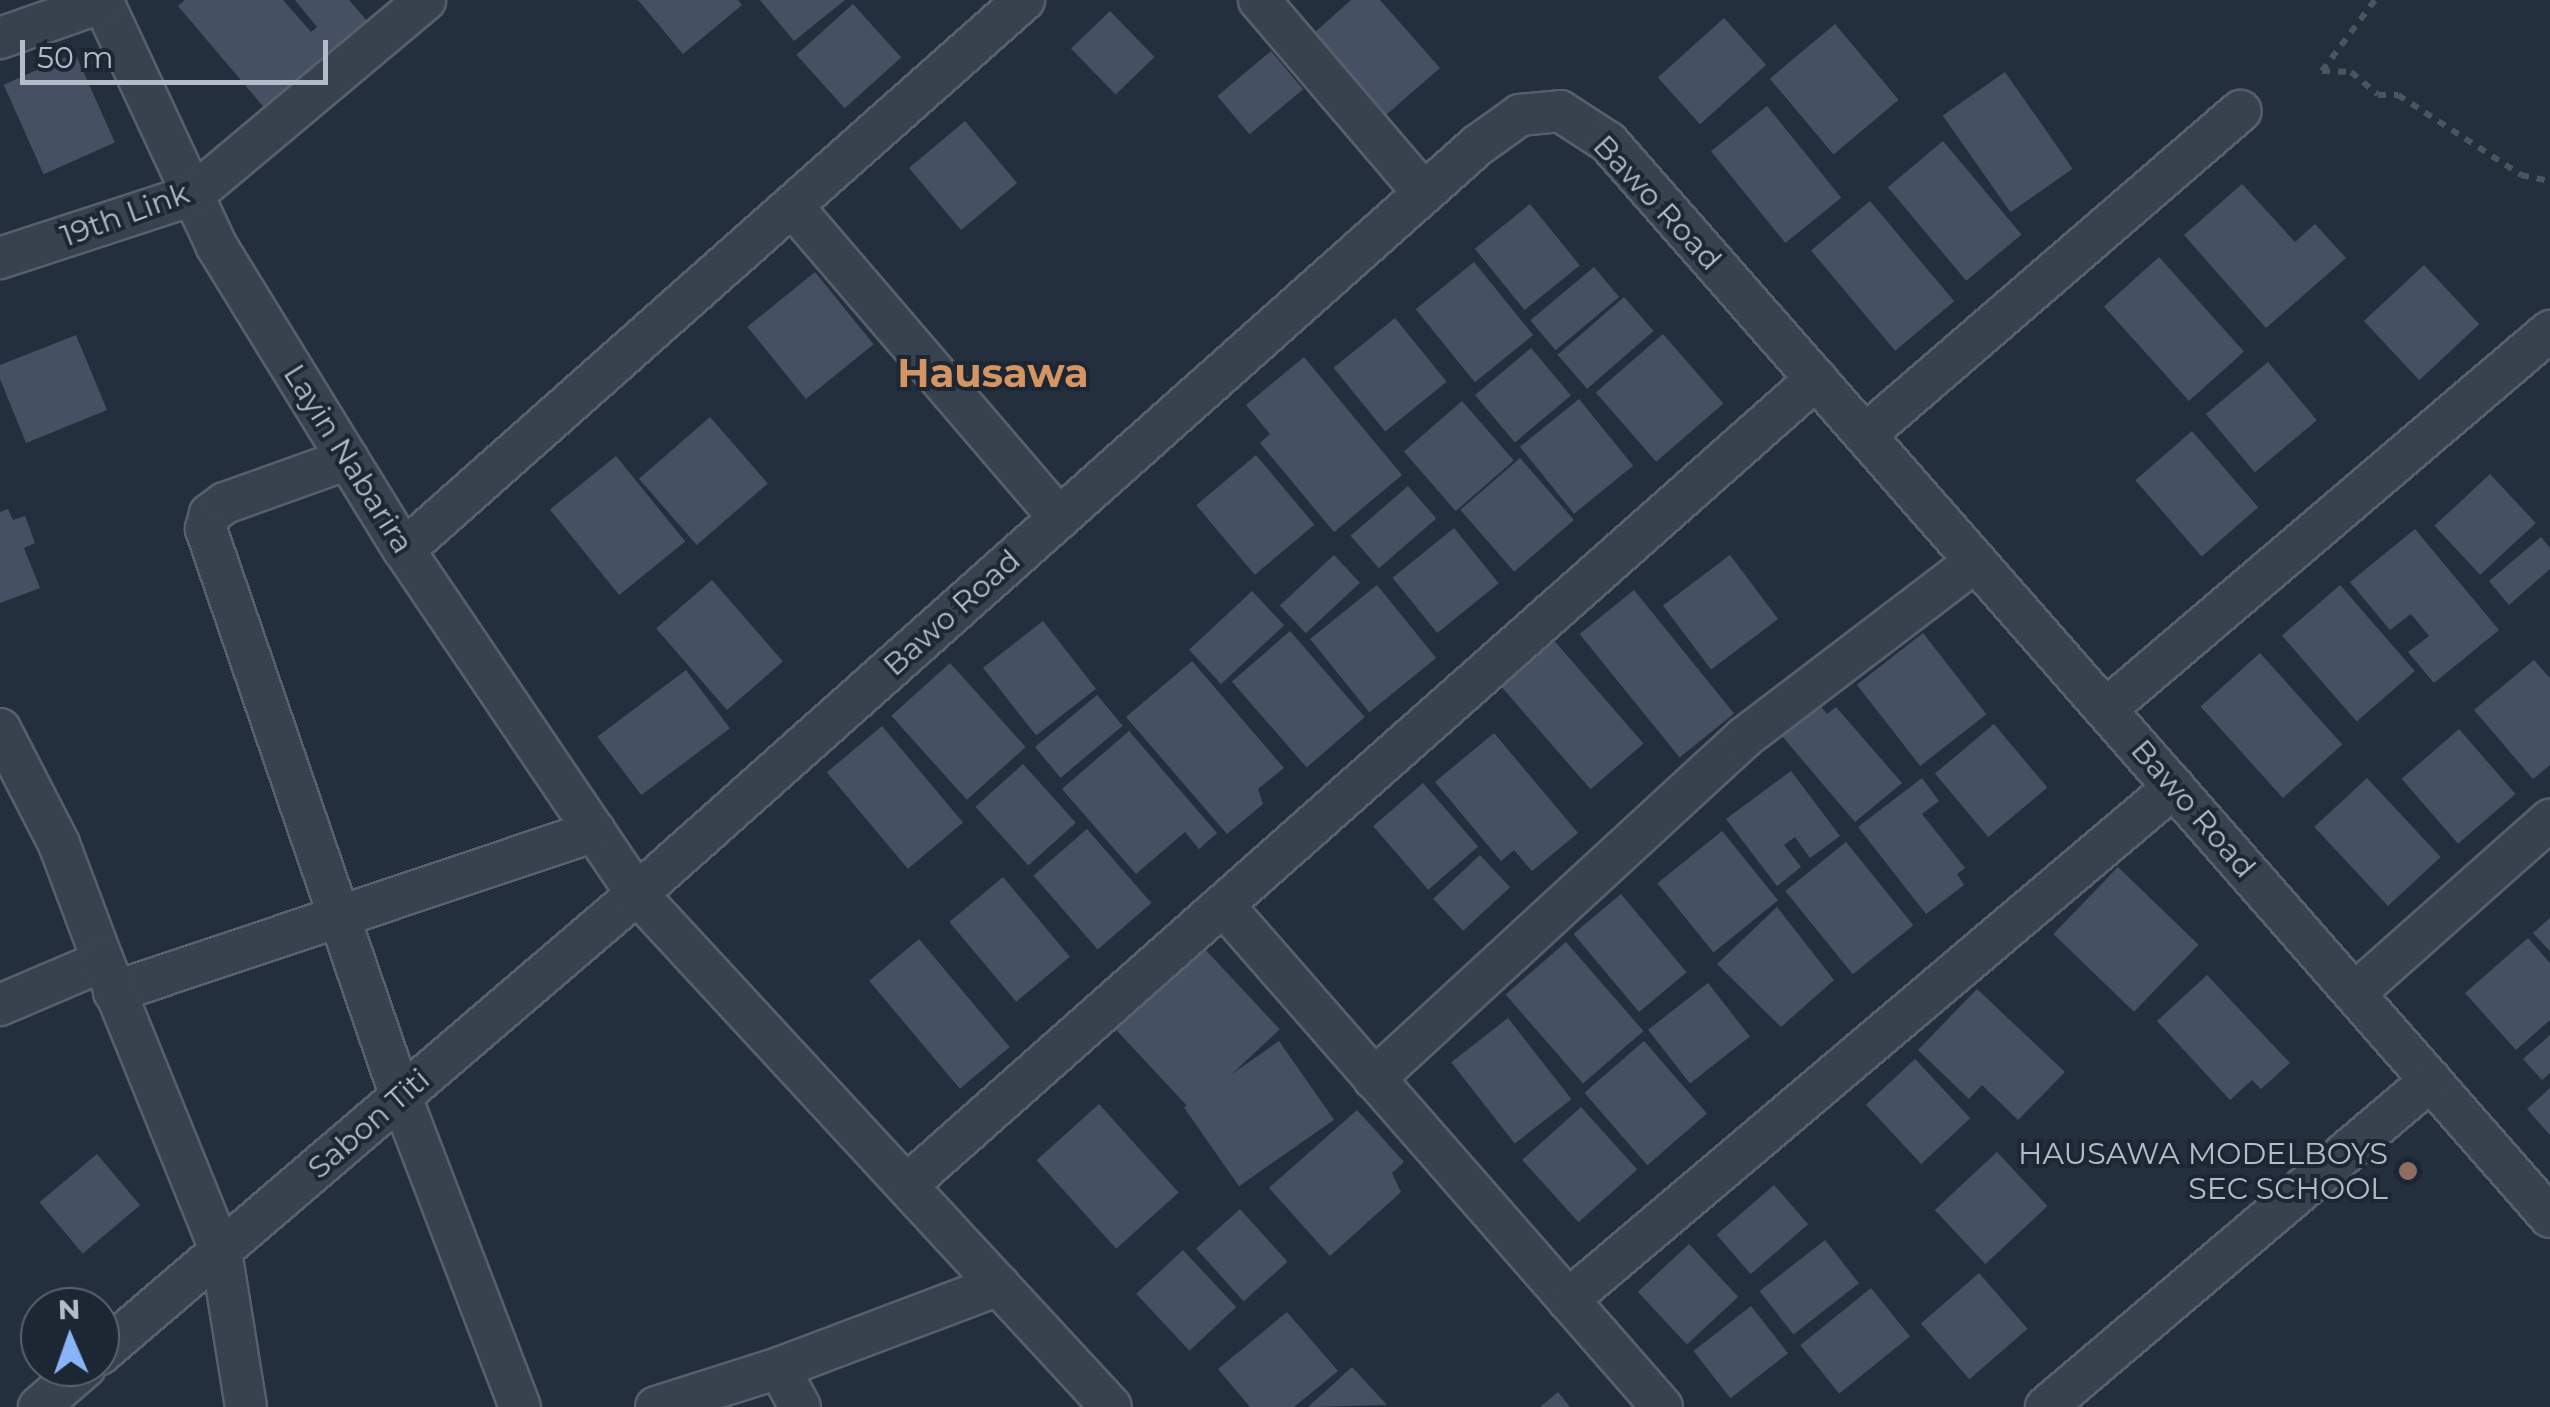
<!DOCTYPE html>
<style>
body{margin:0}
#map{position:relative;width:2550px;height:1407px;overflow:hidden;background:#242f3e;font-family:Montserrat,sans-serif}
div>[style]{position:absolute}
.building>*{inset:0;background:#455162;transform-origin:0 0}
.path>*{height:6px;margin-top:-3px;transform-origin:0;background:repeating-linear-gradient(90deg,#44595c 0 8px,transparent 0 16px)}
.roads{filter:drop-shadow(2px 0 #565f6c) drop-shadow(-2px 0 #565f6c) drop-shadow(0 2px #565f6c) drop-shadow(0 -2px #565f6c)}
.minor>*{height:40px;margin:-20px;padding:0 20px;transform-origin:20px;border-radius:20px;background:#38414e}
.dots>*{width:28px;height:28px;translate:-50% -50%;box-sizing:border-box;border:5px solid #1d2633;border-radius:50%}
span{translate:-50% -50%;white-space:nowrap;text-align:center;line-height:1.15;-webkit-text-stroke:8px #1d2633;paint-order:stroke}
.street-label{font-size:30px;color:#b4bcc9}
.poi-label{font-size:30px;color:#b4bcc9}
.right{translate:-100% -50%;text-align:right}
.district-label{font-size:40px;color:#d59563;font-weight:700}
.north{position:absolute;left:20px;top:1287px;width:100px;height:100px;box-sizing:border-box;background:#1d2633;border:2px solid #59626f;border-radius:50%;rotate:358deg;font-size:28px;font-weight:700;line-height:40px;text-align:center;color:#b4bcc9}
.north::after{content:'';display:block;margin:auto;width:35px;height:45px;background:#8ab4f8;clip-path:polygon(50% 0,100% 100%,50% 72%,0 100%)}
.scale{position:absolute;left:20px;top:40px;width:308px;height:45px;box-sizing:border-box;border:5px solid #b4bcc9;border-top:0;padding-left:12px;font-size:30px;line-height:35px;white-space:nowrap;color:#b4bcc9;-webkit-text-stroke:8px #1d2633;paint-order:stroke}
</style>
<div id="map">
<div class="building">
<div style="clip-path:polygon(185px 0,283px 0,311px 32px,317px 27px,295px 0,349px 0,375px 30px,272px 117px,178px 6px)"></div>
<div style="clip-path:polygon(638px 0,738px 0,742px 5px,683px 54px)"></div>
<div style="clip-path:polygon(760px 0,845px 0,794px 41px)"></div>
<div style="clip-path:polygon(1351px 0,1380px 0,1440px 68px,1386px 115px,1314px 33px)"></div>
<div style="left:853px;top:4px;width:72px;height:76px;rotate:48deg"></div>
<div style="left:1110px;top:11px;width:64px;height:54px;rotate:46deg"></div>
<div style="left:1724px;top:18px;width:63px;height:89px;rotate:48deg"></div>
<div style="left:1835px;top:24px;width:99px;height:85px;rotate:50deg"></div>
<div style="left:1271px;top:51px;width:50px;height:70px;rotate:50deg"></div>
<div style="left:75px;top:53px;width:98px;height:78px;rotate:66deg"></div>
<div style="left:2005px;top:72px;width:118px;height:76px;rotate:55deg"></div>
<div style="left:1767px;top:106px;width:118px;height:72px;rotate:51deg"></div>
<div style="left:965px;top:121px;width:81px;height:73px;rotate:50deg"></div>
<div style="left:1943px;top:141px;width:122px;height:72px;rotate:50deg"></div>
<div style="clip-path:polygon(2242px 184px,2295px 242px,2315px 224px,2346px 258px,2266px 328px,2184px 235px)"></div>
<div style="left:1870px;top:201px;width:131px;height:77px;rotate:50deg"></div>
<div style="left:1530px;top:204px;width:79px;height:71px;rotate:51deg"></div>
<div style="left:2159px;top:257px;width:127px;height:74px;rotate:48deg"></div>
<div style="left:1474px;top:262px;width:94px;height:75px;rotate:51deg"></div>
<div style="left:2424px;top:265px;width:81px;height:82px;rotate:47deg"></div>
<div style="left:1594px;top:267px;width:39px;height:83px;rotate:50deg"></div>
<div style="left:815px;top:272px;width:93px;height:87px;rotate:51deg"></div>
<div style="left:1624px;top:297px;width:45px;height:88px;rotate:49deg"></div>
<div style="left:1395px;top:318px;width:82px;height:79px;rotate:51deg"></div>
<div style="left:1663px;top:334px;width:92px;height:89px;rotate:49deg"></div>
<div style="clip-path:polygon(76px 335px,107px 410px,26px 443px,0 379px,0 365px)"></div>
<div style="left:1531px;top:348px;width:62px;height:73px;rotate:50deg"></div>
<div style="clip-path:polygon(1304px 357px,1402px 475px,1334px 532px,1260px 443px,1270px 434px,1246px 405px)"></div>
<div style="left:2268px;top:362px;width:76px;height:81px;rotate:50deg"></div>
<div style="left:1579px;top:399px;width:86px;height:76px;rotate:51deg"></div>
<div style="left:1462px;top:401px;width:79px;height:77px;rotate:49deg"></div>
<div style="left:710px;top:417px;width:88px;height:94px;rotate:49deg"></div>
<div style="left:2192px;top:431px;width:101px;height:75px;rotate:49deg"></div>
<div style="left:1256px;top:455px;width:91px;height:78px;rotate:50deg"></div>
<div style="left:616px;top:456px;width:110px;height:85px;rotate:51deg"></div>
<div style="left:1520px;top:458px;width:82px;height:79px;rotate:49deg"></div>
<div style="left:2490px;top:474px;width:67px;height:76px;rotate:47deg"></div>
<div style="left:1408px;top:486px;width:43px;height:76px;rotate:49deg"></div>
<div style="clip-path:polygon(8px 509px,13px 520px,25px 516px,35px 543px,24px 548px,40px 588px,0 603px,0 512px)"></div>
<div style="left:1454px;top:528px;width:71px;height:79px;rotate:51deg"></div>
<div style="clip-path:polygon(2415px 529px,2499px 630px,2434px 683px,2408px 652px,2429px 636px,2411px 614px,2390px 630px,2350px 582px)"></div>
<div style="clip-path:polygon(2541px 537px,2550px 548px,2550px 569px,2509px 605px,2489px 581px)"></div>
<div style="left:1334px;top:555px;width:38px;height:74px;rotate:47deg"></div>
<div style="left:1730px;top:555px;width:80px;height:84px;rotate:53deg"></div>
<div style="left:712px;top:580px;width:108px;height:74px;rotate:49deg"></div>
<div style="left:1377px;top:585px;width:94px;height:86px;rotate:51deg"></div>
<div style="left:2340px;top:585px;width:114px;height:77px;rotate:49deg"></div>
<div style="left:1634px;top:590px;width:159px;height:70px;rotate:51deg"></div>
<div style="left:1252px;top:591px;width:47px;height:86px;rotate:47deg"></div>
<div style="left:1043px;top:621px;width:86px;height:76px;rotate:52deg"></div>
<div style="left:1290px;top:631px;width:114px;height:77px;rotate:49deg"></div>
<div style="left:1923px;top:633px;width:103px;height:84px;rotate:52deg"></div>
<div style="left:1551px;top:637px;width:141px;height:70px;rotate:49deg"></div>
<div style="left:2260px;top:653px;width:123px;height:80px;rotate:48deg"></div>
<div style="clip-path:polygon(2534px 660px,2550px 678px,2550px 765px,2533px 779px,2474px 710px)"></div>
<div style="clip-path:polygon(1192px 661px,1284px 768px,1258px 789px,1263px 804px,1227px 834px,1126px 717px)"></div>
<div style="left:950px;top:663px;width:113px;height:79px;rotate:48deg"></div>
<div style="left:686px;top:670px;width:73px;height:111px;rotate:53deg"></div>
<div style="left:1097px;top:695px;width:40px;height:81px;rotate:50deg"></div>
<div style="clip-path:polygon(1813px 697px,1827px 714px,1836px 707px,1902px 783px,1855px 822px,1776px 729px)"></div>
<div style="left:1994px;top:724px;width:83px;height:77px;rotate:50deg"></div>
<div style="left:882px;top:726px;width:126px;height:72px;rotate:50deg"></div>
<div style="left:2459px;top:729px;width:86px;height:76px;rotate:49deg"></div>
<div style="clip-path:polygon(1129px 731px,1217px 833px,1199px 849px,1185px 832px,1136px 874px,1062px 789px)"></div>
<div style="clip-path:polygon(1494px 733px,1578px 833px,1532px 871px,1514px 850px,1501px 861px,1435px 782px)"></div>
<div style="left:1023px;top:764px;width:79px;height:64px;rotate:48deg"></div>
<div style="clip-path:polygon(1791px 771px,1840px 836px,1810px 858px,1795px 837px,1784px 845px,1801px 867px,1777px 886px,1726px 819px)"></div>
<div style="clip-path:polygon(1922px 778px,1939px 801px,1922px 814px,1965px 868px,1957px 874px,1964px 885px,1926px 914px,1858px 827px)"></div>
<div style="left:2367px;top:778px;width:108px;height:72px;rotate:47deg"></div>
<div style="left:1423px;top:783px;width:84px;height:66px;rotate:49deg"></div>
<div style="left:1087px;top:829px;width:98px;height:71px;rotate:49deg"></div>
<div style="left:1722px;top:831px;width:89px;height:83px;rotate:51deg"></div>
<div style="left:1846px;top:842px;width:107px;height:78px;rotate:51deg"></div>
<div style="left:1480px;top:855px;width:44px;height:64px;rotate:47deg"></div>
<div style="left:2118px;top:867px;width:112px;height:93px;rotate:44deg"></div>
<div style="left:1003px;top:877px;width:104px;height:70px;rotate:50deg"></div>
<div style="left:1621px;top:894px;width:102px;height:62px;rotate:50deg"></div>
<div style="clip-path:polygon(1777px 907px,1834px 980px,1781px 1027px,1717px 964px)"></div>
<div style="clip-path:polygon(2550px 918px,2550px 951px,2533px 933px)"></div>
<div style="clip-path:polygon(2528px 938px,2550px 963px,2550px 1020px,2516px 1050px,2465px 993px)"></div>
<div style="left:919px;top:939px;width:141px;height:65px;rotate:50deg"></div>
<div style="left:1566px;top:942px;width:118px;height:80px;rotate:49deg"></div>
<div style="left:1202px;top:946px;width:114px;height:120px;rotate:47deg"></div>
<div style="clip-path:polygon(2207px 975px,2290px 1063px,2261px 1089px,2252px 1080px,2230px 1100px,2157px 1021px)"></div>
<div style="left:1708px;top:983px;width:68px;height:76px;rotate:52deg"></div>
<div style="clip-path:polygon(1977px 989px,2065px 1072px,2018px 1120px,1982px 1085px,1969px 1099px,1918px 1050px)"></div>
<div style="left:1508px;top:1018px;width:103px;height:72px;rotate:52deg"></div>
<div style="clip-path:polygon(2550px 1035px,2550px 1073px,2542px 1080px,2523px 1059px)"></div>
<div style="left:1279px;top:1041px;width:96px;height:116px;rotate:55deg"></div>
<div style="left:1644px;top:1041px;width:96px;height:79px;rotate:49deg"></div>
<div style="left:1915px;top:1059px;width:81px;height:67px;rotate:47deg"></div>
<div style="clip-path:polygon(2550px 1088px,2550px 1135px,2527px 1109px)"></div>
<div style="left:1099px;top:1104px;width:119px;height:84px;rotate:48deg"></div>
<div style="left:1581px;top:1107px;width:84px;height:79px;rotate:48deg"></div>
<div style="clip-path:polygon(1357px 1110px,1404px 1162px,1392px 1173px,1401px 1192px,1330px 1256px,1269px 1188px)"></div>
<div style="left:1997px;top:1152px;width:74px;height:85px;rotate:47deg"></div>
<div style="left:97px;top:1154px;width:67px;height:75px;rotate:50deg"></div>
<div style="left:1774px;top:1185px;width:52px;height:76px;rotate:49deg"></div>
<div style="left:1240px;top:1209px;width:71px;height:59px;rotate:48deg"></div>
<div style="left:1825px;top:1240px;width:55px;height:83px;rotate:52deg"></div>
<div style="left:1689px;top:1244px;width:72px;height:70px;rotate:47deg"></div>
<div style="left:1183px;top:1250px;width:78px;height:64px;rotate:47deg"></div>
<div style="left:1979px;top:1273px;width:74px;height:77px;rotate:49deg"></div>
<div style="left:1871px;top:1288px;width:62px;height:91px;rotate:51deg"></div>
<div style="left:1751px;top:1306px;width:60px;height:73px;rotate:52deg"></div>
<div style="clip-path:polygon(1287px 1312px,1338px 1371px,1294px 1407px,1250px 1407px,1218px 1369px)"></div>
<div style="clip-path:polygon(1352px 1367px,1387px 1405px,1308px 1407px)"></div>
<div style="clip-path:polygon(1558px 1392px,1570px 1407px,1540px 1407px)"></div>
</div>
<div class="path">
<div style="left:2322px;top:71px;width:29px;rotate:2deg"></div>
<div style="left:2351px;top:72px;width:35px;rotate:40deg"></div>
<div style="left:2378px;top:95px;width:20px"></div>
<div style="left:2398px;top:95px;width:147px;rotate:33deg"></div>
<div style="left:2521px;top:175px;width:30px;rotate:12deg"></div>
<div style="left:2322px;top:71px;width:89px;rotate:-53.3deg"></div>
</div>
<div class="roads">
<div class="minor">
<div style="left:102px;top:0;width:270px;rotate:65deg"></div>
<div style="left:216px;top:245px;width:358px;rotate:58.4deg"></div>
<div style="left:404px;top:550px;width:415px;rotate:55.9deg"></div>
<div style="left:637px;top:894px;width:698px;rotate:47.26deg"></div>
<div style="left:1259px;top:0;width:254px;rotate:49.5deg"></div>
<div style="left:0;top:38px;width:109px;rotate:-19.3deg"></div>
<div style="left:792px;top:206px;width:411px;rotate:49.4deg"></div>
<div style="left:0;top:258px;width:203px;rotate:-18.1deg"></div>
<div style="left:193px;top:195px;width:303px;rotate:-40deg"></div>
<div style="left:1865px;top:435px;width:496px;rotate:-40.8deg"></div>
<div style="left:348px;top:459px;width:131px;rotate:160.3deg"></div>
<div style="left:225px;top:503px;width:19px;rotate:144deg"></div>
<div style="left:210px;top:514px;width:16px;rotate:105deg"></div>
<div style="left:206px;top:529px;width:601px;rotate:71.05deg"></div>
<div style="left:401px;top:1097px;width:332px;rotate:69deg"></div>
<div style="left:404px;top:550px;width:829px;rotate:-41.58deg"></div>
<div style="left:2106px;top:709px;width:583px;rotate:-40.41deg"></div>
<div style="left:0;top:729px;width:129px;rotate:62.8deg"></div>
<div style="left:59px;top:844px;width:125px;rotate:69.4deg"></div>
<div style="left:1223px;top:905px;width:667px;rotate:48.83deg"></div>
<div style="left:114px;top:992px;width:507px;rotate:-18.51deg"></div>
<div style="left:2355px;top:993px;width:261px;rotate:-41.6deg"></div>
<div style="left:0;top:1005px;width:112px;rotate:-23.1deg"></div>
<div style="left:103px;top:961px;width:313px;rotate:67.9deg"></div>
<div style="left:221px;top:1251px;width:158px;rotate:80.9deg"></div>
<div style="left:1374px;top:1079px;width:505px;rotate:-42.67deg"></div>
<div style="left:1745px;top:737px;width:290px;rotate:-37.3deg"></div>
<div style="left:907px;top:1185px;width:1215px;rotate:-41.56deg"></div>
<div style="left:1568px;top:1300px;width:794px;rotate:-40.25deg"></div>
<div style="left:100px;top:1354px;width:707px;rotate:-40.58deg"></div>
<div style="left:637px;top:894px;width:1126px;rotate:-41.69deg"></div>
<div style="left:1478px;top:145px;width:52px;rotate:-35.5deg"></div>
<div style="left:1520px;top:115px;width:40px;rotate:-5.7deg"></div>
<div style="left:1560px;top:111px;width:57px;rotate:32.9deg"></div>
<div style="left:1608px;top:142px;width:1429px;rotate:48.77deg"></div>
<div style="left:779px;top:1368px;width:235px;rotate:-20.7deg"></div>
<div style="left:39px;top:1407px;width:61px;rotate:-41deg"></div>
<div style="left:656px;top:1407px;width:129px;rotate:-17.6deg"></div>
<div style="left:779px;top:1368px;width:44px;rotate:61.7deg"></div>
<div style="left:2046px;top:1407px;width:505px;rotate:-40.34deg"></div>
</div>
</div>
<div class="dots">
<div style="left:2408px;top:1171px;background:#8d6e63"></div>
</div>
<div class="street-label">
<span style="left:1657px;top:203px;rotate:47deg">Bawo Road</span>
<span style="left:125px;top:215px;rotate:-20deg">19th Link</span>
<span style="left:348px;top:459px;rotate:58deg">Layin Nabarira</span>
<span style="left:952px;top:613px;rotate:-42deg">Bawo Road</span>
<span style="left:2193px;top:809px;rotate:49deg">Bawo Road</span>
<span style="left:369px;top:1124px;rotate:-41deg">Sabon Titi</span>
</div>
<div class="poi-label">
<span class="right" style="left:2388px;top:1171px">HAUSAWA MODELBOYS<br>SEC SCHOOL</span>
</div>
<div class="district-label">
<span style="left:993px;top:373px">Hausawa</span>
</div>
<div class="north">N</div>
<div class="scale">50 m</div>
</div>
